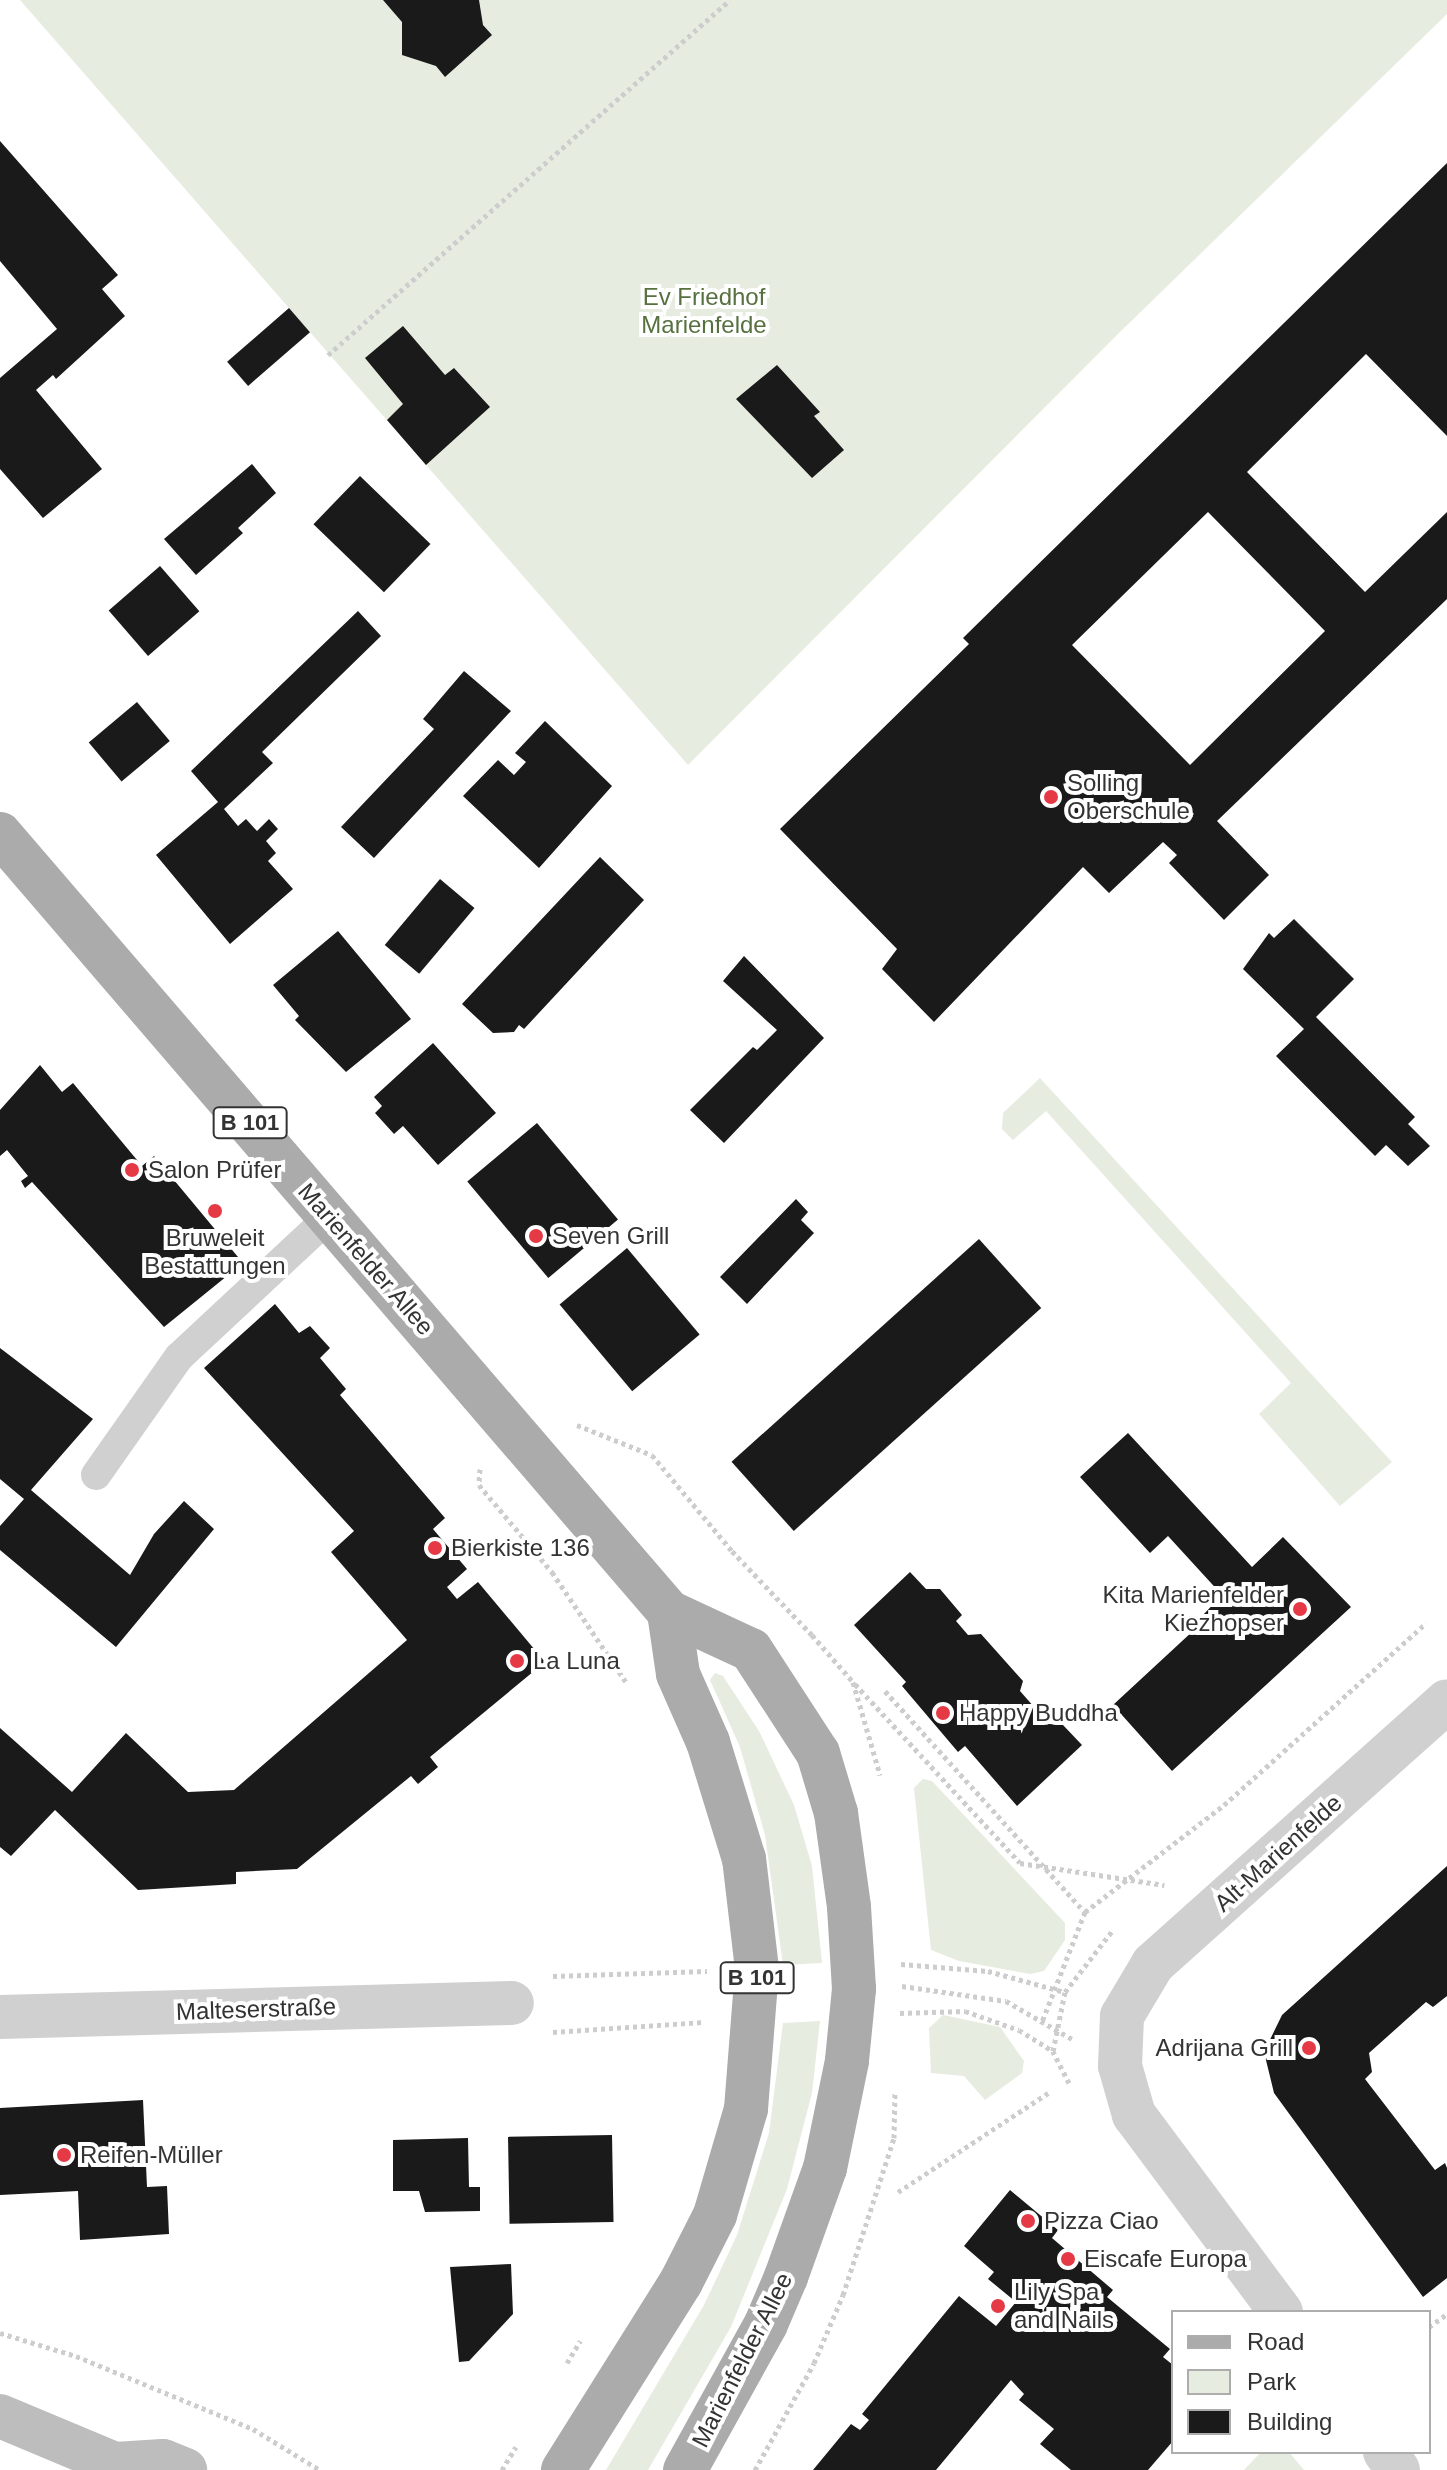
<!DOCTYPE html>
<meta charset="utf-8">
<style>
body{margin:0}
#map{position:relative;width:1447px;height:2470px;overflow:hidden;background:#fff;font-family:Helvetica,sans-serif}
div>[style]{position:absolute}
.green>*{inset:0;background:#e6ecdf}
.building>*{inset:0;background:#1a1a1a;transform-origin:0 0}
.path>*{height:5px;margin-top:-2.5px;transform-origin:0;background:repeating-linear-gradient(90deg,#cdcdcd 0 4px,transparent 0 8px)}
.service>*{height:30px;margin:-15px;padding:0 15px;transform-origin:15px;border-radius:15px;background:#d0d0d0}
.minor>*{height:44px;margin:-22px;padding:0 22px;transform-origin:22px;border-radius:22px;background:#d0d0d0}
.secondary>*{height:44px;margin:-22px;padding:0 22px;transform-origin:22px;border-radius:22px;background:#bdbdbd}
.primary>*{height:44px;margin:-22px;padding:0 22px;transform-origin:22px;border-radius:22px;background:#ababab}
.dots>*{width:22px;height:22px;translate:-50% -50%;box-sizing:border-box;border:4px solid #fff;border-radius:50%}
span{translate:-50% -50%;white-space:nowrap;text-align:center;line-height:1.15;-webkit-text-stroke:8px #fff;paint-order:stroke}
.shield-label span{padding:2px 6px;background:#fff;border:2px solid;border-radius:6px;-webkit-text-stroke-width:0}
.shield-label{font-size:22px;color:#333;font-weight:700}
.park-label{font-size:24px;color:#56703f}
.poi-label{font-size:24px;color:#333}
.left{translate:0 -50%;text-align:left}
.right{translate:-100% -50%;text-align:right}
.street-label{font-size:24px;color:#333}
.legend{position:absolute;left:1171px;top:2310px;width:260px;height:144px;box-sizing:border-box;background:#fff;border:2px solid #adadad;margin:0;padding:10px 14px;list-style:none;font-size:24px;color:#333}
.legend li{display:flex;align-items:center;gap:16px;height:40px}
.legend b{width:40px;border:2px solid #adadad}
</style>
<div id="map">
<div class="green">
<div style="clip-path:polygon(20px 0,1447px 0,1447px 14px,1119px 333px,688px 765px)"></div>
<div style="clip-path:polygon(1040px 1078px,1392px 1462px,1340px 1506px,1259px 1414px,1291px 1383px,1046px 1111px,1013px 1140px,1002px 1129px,1003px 1113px)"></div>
<div style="clip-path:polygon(715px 1673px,723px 1676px,759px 1731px,794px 1805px,812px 1866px,822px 1963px,783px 1965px,765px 1835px,740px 1747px,710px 1680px)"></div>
<div style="clip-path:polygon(923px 1779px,932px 1781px,1065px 1923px,1065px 1940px,1044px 1971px,1030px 1974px,959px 1961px,931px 1950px,914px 1788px)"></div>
<div style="clip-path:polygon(943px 2015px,1000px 2027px,1024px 2061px,1022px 2073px,985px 2100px,964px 2076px,931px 2073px,929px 2028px)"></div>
<div style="clip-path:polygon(820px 2021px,812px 2093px,787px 2189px,731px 2327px,648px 2470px,606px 2470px,704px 2305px,737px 2235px,769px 2133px,783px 2023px)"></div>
<div style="clip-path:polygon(1261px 2452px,1289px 2452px,1304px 2470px,1244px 2470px)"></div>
</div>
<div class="building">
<div style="clip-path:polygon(383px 0,479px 0,483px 25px,492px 35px,445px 77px,436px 66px,402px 55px,402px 22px)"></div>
<div style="clip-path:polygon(0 141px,118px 275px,102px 289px,125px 316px,56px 379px,53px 375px,36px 390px,102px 469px,43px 518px,0 469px,0 378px,57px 329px,0 261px)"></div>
<div style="clip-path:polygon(evenodd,1447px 163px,1447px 436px,1366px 354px,1247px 472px,1365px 592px,1447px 512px,1447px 599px,1217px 821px,1269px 875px,1224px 920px,1169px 863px,1177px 855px,1163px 842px,1109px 893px,1083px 867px,934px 1022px,882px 969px,897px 949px,780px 829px,969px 644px,963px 638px,1447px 163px,1208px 512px,1325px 631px,1190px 765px,1072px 645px,1208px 512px)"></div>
<div style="left:289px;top:308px;width:32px;height:82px;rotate:49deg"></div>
<div style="clip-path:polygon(403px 326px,445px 375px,454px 368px,490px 407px,426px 465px,387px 420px,403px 404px,365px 358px)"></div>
<div style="clip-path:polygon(777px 365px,820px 412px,814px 416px,844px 450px,812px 478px,736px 399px)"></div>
<div style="clip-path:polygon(252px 464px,276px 493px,238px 528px,243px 533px,196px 575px,164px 539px)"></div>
<div style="left:360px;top:476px;width:98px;height:67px;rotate:44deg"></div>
<div style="left:160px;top:566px;width:60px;height:68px;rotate:49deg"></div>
<div style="clip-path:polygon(358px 611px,381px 636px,262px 752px,273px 763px,224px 809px,238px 826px,246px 819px,257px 831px,269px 819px,278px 829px,266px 841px,276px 853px,268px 861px,293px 889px,230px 944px,156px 855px,218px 802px,191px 771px)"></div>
<div style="clip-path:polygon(464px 671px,511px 711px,374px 858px,341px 827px,434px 729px,423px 719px)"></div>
<div style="left:137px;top:702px;width:51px;height:63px;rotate:50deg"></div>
<div style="clip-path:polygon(545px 721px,612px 786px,539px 868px,463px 796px,498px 760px,514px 775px,526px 762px,515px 753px)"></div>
<div style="clip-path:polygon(600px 857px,644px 900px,524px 1029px,519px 1025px,514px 1032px,493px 1033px,462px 1004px)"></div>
<div style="left:440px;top:879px;width:45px;height:86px;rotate:40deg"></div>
<div style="clip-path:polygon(1294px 919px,1354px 979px,1316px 1017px,1415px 1117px,1408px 1124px,1430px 1146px,1408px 1166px,1386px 1145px,1375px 1156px,1276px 1056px,1304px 1029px,1243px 969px,1269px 933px,1274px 938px)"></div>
<div style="clip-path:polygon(338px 931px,411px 1019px,346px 1072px,295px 1020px,299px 1016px,273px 985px)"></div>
<div style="clip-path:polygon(744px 956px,824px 1038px,724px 1143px,690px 1110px,753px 1047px,757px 1050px,777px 1030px,723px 981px)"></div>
<div style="clip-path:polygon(433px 1043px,496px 1113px,438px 1165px,403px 1126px,394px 1134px,375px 1113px,382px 1106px,374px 1097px)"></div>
<div style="clip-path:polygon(40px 1065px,62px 1092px,73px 1083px,142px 1166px,154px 1156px,243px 1263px,164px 1327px,32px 1182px,25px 1188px,21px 1181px,28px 1176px,7px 1150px,0 1156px,0 1110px)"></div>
<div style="left:537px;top:1123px;width:126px;height:91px;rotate:50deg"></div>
<div style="clip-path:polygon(796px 1199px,808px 1212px,801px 1220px,814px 1233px,747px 1304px,720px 1277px)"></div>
<div style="left:979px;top:1239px;width:93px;height:333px;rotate:48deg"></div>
<div style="left:627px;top:1248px;width:113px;height:88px;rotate:50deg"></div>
<div style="clip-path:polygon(275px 1304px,299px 1333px,310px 1326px,330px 1348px,320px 1358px,346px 1389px,340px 1395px,445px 1518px,433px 1529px,467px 1569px,447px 1587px,457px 1599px,478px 1582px,545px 1662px,430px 1757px,438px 1767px,418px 1784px,411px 1776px,297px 1869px,236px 1872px,236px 1884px,138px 1890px,55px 1810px,11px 1856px,0 1847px,0 1728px,72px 1792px,126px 1733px,188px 1792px,234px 1790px,407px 1640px,331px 1552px,354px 1531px,204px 1368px)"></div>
<div style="clip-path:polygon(0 1348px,93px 1419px,31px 1490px,130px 1575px,154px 1534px,184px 1501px,214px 1529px,116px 1647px,0 1550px,0 1526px,24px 1499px,0 1479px)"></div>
<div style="clip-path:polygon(1128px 1433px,1252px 1567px,1283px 1537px,1351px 1607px,1172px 1771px,1113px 1705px,1207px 1618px,1203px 1615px,1222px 1595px,1168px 1536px,1150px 1553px,1080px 1477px)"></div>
<div style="clip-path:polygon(910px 1572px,926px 1589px,940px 1589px,962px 1615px,956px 1621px,968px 1635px,981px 1634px,1023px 1681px,1020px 1691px,1049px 1724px,1063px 1725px,1082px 1745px,1017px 1806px,965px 1746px,958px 1752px,902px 1686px,906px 1682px,854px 1625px)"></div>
<div style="clip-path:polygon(1447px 1866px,1447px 1996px,1433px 2007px,1426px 2002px,1369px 2053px,1372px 2072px,1365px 2079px,1435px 2170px,1445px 2163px,1447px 2168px,1447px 2278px,1423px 2297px,1274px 2093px,1264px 2052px,1282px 2015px)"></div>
<div style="clip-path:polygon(143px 2100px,147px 2187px,167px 2186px,169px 2234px,80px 2240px,78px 2191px,0 2195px,0 2108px)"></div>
<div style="left:612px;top:2135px;width:87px;height:104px;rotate:89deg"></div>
<div style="clip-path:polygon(468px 2138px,469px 2187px,480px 2187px,480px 2211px,425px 2212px,419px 2191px,393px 2191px,393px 2140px)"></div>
<div style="clip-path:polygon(1010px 2190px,1058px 2230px,1052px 2238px,1113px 2290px,1107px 2297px,1170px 2349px,1163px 2357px,1173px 2365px,1173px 2441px,1148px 2470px,1071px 2470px,1040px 2444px,1054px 2429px,1019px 2400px,1024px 2394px,1011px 2380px,936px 2470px,813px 2470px,851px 2424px,860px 2430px,869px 2420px,862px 2414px,959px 2296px,996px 2326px,1016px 2302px,988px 2279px,994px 2272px,964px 2246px)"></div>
<div style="clip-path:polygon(511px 2264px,513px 2314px,469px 2361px,459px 2362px,450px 2267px)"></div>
</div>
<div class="path">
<div style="left:328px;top:355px;width:536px;rotate:-41.45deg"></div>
<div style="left:577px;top:1425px;width:81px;rotate:21.8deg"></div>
<div style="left:652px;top:1455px;width:125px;rotate:50.2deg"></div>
<div style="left:732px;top:1551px;width:116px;rotate:46.4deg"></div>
<div style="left:812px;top:1635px;width:62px;rotate:48.9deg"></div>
<div style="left:853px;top:1682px;width:97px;rotate:73.8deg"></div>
<div style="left:480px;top:1469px;width:16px;rotate:94deg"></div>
<div style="left:479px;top:1485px;width:114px;rotate:50deg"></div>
<div style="left:552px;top:1572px;width:133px;rotate:56.1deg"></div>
<div style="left:855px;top:1684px;width:243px;rotate:47.3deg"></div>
<div style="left:1020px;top:1863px;width:146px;rotate:8.7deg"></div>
<div style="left:885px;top:1691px;width:298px;rotate:47.9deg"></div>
<div style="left:1085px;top:1912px;width:118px;rotate:111.4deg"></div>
<div style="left:1085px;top:1912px;width:175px;rotate:-37.6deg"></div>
<div style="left:1224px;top:1805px;width:272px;rotate:-42deg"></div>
<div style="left:901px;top:1964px;width:87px;rotate:4.6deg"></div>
<div style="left:988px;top:1971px;width:80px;rotate:15.3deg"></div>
<div style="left:553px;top:1976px;width:154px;rotate:-1.9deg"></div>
<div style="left:902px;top:1986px;width:105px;rotate:8.2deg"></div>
<div style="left:1006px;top:2001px;width:76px;rotate:29.9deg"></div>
<div style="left:900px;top:2013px;width:65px;rotate:-1.8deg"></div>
<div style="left:965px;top:2011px;width:57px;rotate:19.4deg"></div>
<div style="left:1019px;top:2030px;width:40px;rotate:32deg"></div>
<div style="left:553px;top:2032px;width:149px;rotate:-3.8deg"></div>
<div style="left:1069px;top:2083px;width:36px;rotate:-117deg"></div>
<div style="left:1053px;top:2051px;width:60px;rotate:-78.5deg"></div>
<div style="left:1065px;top:1992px;width:78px;rotate:-52.3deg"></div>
<div style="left:898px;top:2192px;width:180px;rotate:-33.4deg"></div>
<div style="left:1429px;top:2327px;width:22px;rotate:-36deg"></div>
<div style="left:0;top:2333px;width:79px;rotate:16.8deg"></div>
<div style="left:76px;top:2356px;width:191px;rotate:22.4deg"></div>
<div style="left:253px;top:2429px;width:79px;rotate:31.5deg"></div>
<div style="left:567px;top:2363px;width:26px;rotate:-59deg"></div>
<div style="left:502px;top:2470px;width:27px;rotate:-59deg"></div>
<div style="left:755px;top:2470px;width:122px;rotate:-61.1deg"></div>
<div style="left:814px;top:2363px;width:74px;rotate:-66.9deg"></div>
<div style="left:843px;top:2295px;width:165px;rotate:-72deg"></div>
<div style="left:894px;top:2138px;width:46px;rotate:-88.8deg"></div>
</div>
<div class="service">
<div style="left:96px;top:1475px;width:144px;rotate:-54.9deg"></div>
<div style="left:179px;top:1357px;width:205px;rotate:-43deg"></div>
</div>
<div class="minor">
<div style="left:0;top:2017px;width:512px;rotate:-1.57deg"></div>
<div style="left:1281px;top:2312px;width:246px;rotate:-126.7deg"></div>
<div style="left:1134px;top:2115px;width:51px;rotate:-105.9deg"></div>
<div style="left:1120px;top:2066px;width:50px;rotate:-87.7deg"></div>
<div style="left:1122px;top:2016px;width:61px;rotate:-59.2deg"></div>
<div style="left:1153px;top:1964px;width:394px;rotate:-41.8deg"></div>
<div style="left:1385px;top:2452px;width:22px;rotate:54deg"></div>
</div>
<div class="secondary">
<div style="left:0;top:2416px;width:125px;rotate:22.7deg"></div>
<div style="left:115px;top:2464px;width:48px;rotate:-3.6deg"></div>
<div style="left:163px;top:2461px;width:24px;rotate:22deg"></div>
</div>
<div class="primary">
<div style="left:0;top:834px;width:1026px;rotate:49.31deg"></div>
<div style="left:669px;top:1612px;width:90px;rotate:24.9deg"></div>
<div style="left:751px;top:1650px;width:123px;rotate:57deg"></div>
<div style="left:818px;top:1753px;width:63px;rotate:73.3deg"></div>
<div style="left:836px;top:1813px;width:95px;rotate:82.1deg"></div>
<div style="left:849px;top:1907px;width:82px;rotate:86.5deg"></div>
<div style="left:854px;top:1989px;width:72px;rotate:95.6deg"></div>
<div style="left:847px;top:2061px;width:109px;rotate:101.6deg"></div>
<div style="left:825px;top:2168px;width:116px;rotate:109.7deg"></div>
<div style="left:786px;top:2277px;width:51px;rotate:113.1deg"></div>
<div style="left:766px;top:2324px;width:167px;rotate:119deg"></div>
<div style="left:563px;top:2470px;width:222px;rotate:-57.9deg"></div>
<div style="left:681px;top:2282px;width:75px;rotate:-63.1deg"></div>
<div style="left:715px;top:2215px;width:110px;rotate:-73.7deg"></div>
<div style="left:746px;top:2109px;width:140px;rotate:-85.5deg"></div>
<div style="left:757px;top:1969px;width:111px;rotate:-96.7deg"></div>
<div style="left:744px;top:1859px;width:122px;rotate:-107.1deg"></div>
<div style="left:708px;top:1742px;width:74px;rotate:-113.8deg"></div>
<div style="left:678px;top:1674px;width:63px;rotate:-98.3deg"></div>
</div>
<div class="dots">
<div style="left:1051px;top:797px;background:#e63946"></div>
<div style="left:132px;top:1170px;background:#e63946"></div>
<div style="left:215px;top:1211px;background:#e63946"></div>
<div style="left:536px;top:1236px;background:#e63946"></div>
<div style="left:435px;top:1548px;background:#e63946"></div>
<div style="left:1300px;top:1609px;background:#e63946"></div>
<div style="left:517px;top:1661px;background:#e63946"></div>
<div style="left:943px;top:1713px;background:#e63946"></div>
<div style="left:1309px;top:2048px;background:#e63946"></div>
<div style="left:64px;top:2155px;background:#e63946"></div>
<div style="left:1028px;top:2221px;background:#e63946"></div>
<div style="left:1068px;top:2259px;background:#e63946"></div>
<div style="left:998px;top:2306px;background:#e63946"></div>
</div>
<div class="shield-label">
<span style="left:250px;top:1123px">B 101</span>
<span style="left:757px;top:1978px">B 101</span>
</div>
<div class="park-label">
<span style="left:704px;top:311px">Ev Friedhof<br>Marienfelde</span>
</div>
<div class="poi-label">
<span class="left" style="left:1067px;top:797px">Solling<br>Oberschule</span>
<span class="left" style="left:148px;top:1170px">Salon Prüfer</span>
<span class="left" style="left:552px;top:1236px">Seven Grill</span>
<span style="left:215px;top:1252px">Bruweleit<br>Bestattungen</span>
<span class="left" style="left:451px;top:1548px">Bierkiste 136</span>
<span class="right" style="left:1284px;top:1609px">Kita Marienfelder<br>Kiezhopser</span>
<span class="left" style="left:533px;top:1661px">La Luna</span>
<span class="left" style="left:959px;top:1713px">Happy Buddha</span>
<span class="right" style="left:1293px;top:2048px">Adrijana Grill</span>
<span class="left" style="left:80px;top:2155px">Reifen-Müller</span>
<span class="left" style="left:1044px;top:2221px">Pizza Ciao</span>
<span class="left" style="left:1084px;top:2259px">Eiscafe Europa</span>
<span class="left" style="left:1014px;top:2306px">Lily Spa<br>and Nails</span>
</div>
<div class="street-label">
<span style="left:366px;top:1259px;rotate:49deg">Marienfelder Allee</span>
<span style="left:1278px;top:1853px;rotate:-42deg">Alt-Marienfelde</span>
<span style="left:256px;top:2009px;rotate:-2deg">Malteserstraße</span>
<span style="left:742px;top:2360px;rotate:-63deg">Marienfelder Allee</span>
</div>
<ul class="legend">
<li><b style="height:10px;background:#ababab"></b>Road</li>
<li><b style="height:22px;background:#e6ecdf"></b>Park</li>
<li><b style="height:22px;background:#1a1a1a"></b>Building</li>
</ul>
</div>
